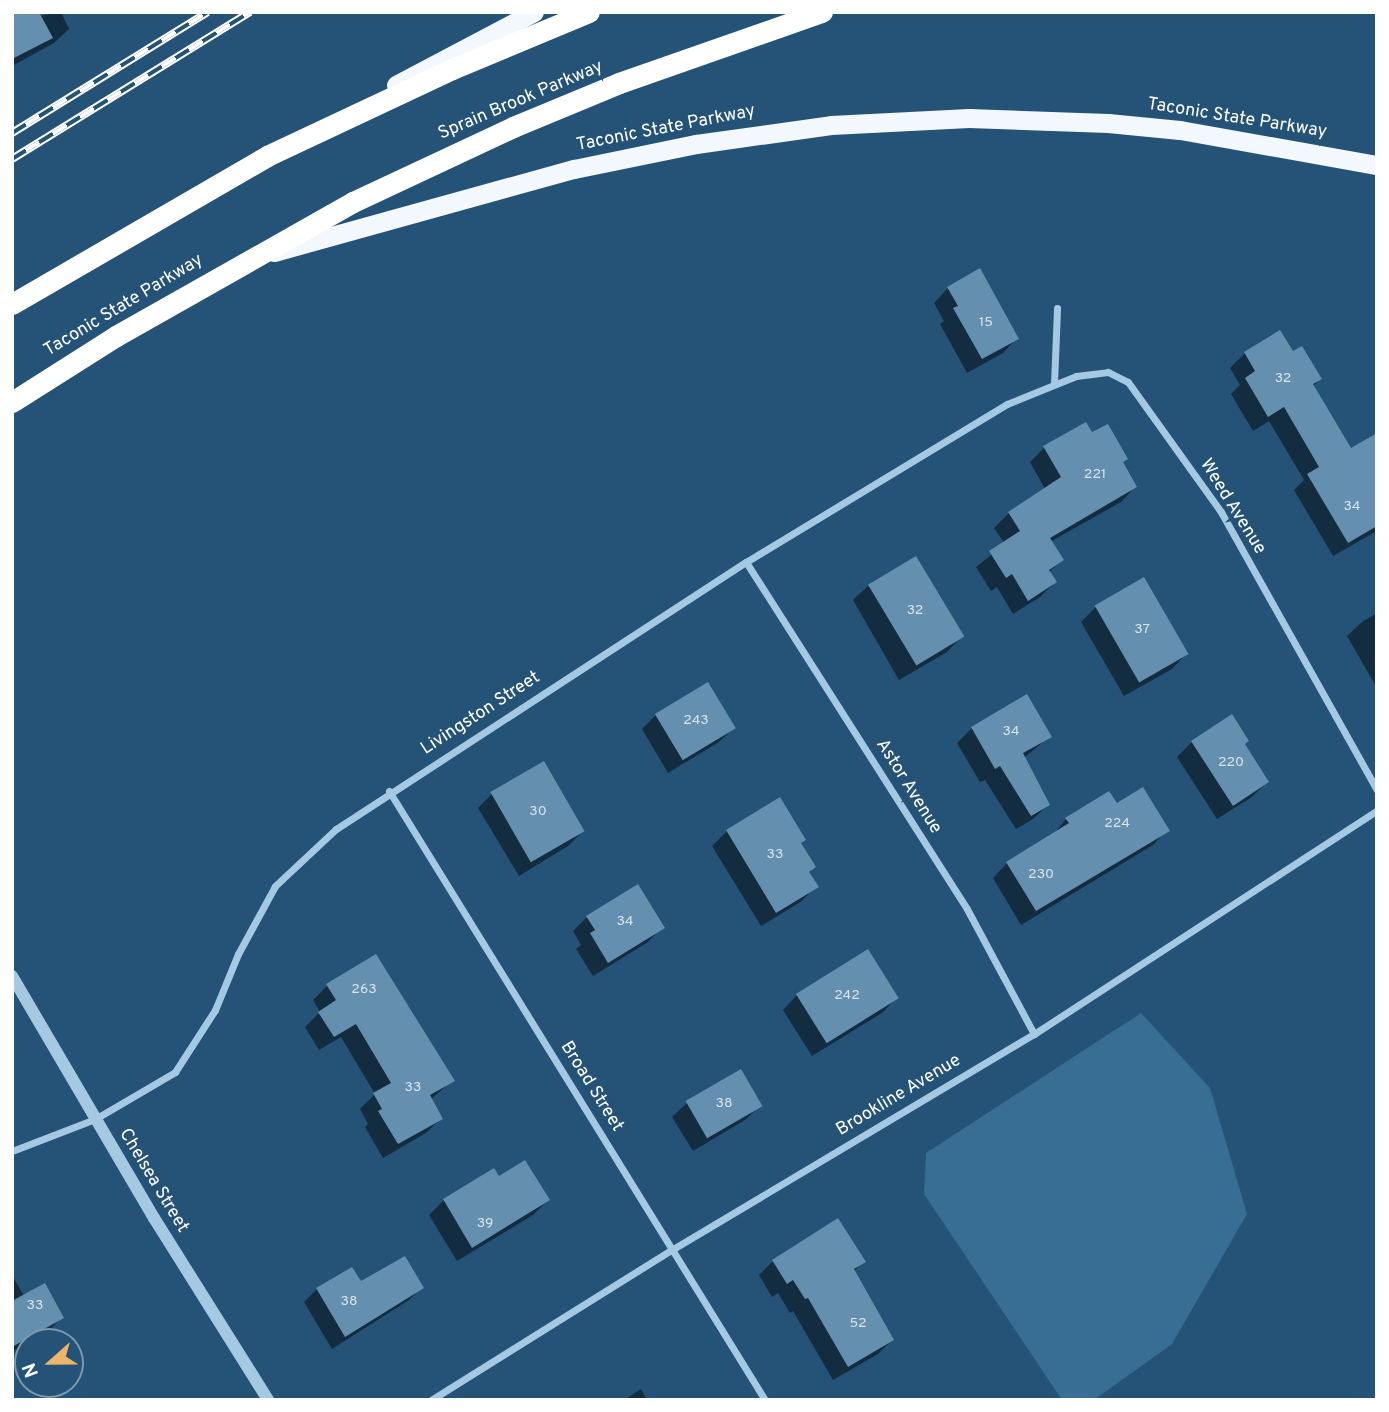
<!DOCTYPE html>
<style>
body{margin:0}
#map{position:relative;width:1389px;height:1412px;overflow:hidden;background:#245377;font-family:Overpass,sans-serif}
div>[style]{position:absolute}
.green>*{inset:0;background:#386d94}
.shadow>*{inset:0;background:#0007}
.building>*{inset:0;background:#658fae;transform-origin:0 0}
.minor>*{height:7px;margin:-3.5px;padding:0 3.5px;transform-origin:3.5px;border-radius:3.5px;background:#a5c9e3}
.tertiary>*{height:12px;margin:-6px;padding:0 6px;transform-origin:6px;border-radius:6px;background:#a5c9e3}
.trunk>*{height:19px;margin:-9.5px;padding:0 9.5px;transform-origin:9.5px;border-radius:9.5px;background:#f2f8fe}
.motorway>*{height:21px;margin:-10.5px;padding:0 10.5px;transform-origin:10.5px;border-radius:10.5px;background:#fff}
.rail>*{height:8px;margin-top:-4px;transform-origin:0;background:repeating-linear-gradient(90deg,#245377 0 16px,#fff 0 32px);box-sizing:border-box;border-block:2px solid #fff}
span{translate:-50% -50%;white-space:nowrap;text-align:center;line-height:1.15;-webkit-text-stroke:7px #245377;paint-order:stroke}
.number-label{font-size:14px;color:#d8e3eb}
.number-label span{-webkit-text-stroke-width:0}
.street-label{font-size:18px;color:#fff}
.frame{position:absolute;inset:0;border:14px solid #fff;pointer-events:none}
.north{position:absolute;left:14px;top:1328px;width:70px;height:70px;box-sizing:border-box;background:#245377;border:2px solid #7c98ad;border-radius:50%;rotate:249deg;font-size:19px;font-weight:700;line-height:28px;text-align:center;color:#fff}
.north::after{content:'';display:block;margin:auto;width:24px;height:32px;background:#edb569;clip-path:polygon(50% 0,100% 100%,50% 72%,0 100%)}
</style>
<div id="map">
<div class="green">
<div style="clip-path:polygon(1141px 1013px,1210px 1088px,1247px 1214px,1172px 1344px,1094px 1400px,1062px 1400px,924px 1194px,926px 1153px)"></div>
</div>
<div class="shadow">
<div style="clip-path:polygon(12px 12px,39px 16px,61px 12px,69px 29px,54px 43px,12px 66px)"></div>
<div style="clip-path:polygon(948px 288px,1017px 338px,1003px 353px,967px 373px,940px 324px,944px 321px,934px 303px)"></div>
<div style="clip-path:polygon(1245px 353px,1293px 354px,1320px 379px,1312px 387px,1377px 491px,1377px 531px,1333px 556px,1294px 490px,1304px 480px,1269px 421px,1253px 431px,1231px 394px,1240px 385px,1230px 368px)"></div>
<div style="clip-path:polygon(1092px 435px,1122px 463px,1135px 487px,1121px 502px,1050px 542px,1062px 560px,1049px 572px,1055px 582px,1040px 597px,1013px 614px,997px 587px,991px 591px,976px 567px,1005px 544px,994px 528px,1009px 513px,1045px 489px,1030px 462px,1044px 448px)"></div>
<div style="clip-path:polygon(868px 586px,961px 637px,947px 652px,899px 680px,853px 600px)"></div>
<div style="clip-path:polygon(1096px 607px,1186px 654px,1172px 669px,1124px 696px,1081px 622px)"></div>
<div style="clip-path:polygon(1377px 613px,1377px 688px,1347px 636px,1362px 622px)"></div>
<div style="clip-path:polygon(656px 715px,734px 728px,719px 742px,668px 773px,642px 729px)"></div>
<div style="clip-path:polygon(972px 728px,1049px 737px,1024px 758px,1048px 805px,1033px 819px,1016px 829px,985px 780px,980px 782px,957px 743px)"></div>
<div style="clip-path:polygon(1192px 742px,1267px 782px,1252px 797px,1217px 819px,1177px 757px)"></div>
<div style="clip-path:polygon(492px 794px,583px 831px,568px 846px,519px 876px,478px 808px)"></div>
<div style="clip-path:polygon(1116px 805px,1167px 830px,1153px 845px,1021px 925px,993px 878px,1007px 863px,1053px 835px,1066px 819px)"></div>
<div style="clip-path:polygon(727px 831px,800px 844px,814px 867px,808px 873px,816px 886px,802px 901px,761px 926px,712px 846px)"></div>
<div style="clip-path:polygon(587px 917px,662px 927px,648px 942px,593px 976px,576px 949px,581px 945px,573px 931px)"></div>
<div style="clip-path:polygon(327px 986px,453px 1080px,430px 1100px,441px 1118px,426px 1133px,383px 1158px,365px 1127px,368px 1124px,360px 1109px,375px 1094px,341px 1037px,319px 1050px,305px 1027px,320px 1012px,313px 1000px)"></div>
<div style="clip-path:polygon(797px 995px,896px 998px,882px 1013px,812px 1056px,783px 1010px)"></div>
<div style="clip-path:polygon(687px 1103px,760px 1106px,745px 1120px,693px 1151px,672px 1117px)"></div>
<div style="clip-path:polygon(494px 1170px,499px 1178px,548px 1200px,533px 1215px,457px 1261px,429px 1215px,444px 1200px)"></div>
<div style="clip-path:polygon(773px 1261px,864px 1261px,853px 1272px,892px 1340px,878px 1354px,833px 1380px,793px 1311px,790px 1313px,778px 1293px,772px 1297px,759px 1275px)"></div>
<div style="clip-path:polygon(12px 1275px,24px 1296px,62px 1317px,48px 1332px,12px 1352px)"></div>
<div style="clip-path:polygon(360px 1284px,421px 1288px,409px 1300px,332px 1349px,304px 1302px,317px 1289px)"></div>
<div style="clip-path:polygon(641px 1389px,647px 1400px,624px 1400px)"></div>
</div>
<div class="building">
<div style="clip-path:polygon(12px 12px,39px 12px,53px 38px,12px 59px)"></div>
<div style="clip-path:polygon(980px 268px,1019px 339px,982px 359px,953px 308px,958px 306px,947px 287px)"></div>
<div style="clip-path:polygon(1280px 330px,1293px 351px,1302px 346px,1322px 379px,1313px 384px,1351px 448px,1377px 433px,1377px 526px,1348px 543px,1307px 474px,1319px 467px,1284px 407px,1268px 417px,1245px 378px,1255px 371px,1244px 352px)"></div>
<div style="clip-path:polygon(1086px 422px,1092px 432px,1108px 424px,1128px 459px,1123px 462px,1137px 487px,1050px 538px,1064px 560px,1049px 570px,1057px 582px,1028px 601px,1012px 574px,1006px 578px,989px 551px,1020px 531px,1008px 512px,1061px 477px,1043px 446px)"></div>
<div style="left:916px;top:556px;width:94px;height:56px;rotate:59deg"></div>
<div style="left:1144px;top:577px;width:89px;height:57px;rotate:60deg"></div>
<div style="left:708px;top:682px;width:54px;height:62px;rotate:59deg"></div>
<div style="clip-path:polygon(1027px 694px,1052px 737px,1023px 753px,1050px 805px,1031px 816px,1000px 766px,995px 769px,971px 727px)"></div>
<div style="clip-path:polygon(1232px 714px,1249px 741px,1245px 744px,1269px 782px,1233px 806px,1191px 741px)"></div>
<div style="left:544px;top:761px;width:81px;height:62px;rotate:60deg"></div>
<div style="clip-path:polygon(1143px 787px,1170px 831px,1036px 911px,1006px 862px,1069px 823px,1065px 818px,1109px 791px,1117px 803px)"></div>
<div style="clip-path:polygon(780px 797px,806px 840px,801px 843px,816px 867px,809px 872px,819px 887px,776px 913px,726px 830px)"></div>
<div style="clip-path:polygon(638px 884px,665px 928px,608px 963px,590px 933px,595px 930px,586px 916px)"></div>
<div style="left:868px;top:949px;width:58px;height:85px;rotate:58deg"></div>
<div style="clip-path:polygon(376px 954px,455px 1081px,430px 1095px,443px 1119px,398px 1144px,378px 1111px,382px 1109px,373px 1093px,391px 1083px,356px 1024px,334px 1037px,318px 1012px,336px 1000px,326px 984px)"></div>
<div style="left:741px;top:1069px;width:43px;height:64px;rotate:60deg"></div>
<div style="clip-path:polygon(525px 1160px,550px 1200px,472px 1248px,443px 1199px,494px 1168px,499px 1176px)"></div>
<div style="clip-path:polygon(838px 1218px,866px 1262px,854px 1269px,894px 1340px,848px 1367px,808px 1298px,805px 1299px,793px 1280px,787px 1284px,772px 1260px)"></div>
<div style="clip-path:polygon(405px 1256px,424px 1288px,345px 1337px,316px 1288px,352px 1267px,361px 1281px)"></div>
<div style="clip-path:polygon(45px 1283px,64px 1318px,12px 1347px,12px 1301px)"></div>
</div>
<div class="minor">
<div style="left:1054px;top:384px;width:76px;rotate:-87.7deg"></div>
<div style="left:746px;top:562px;width:411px;rotate:57.5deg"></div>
<div style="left:967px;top:909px;width:142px;rotate:61.8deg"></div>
<div style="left:389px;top:791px;width:716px;rotate:58.31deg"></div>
<div style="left:12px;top:1151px;width:89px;rotate:-21.1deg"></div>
<div style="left:95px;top:1119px;width:93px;rotate:-30.4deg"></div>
<div style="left:175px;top:1072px;width:74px;rotate:-57.2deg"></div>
<div style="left:215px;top:1010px;width:61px;rotate:-67.7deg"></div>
<div style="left:238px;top:954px;width:77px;rotate:-61.4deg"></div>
<div style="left:275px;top:886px;width:83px;rotate:-43.1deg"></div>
<div style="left:336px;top:829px;width:489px;rotate:-33.1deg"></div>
<div style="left:746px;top:562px;width:305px;rotate:-31.2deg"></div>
<div style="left:1007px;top:404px;width:74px;rotate:-22.1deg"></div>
<div style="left:1076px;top:376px;width:32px;rotate:-7deg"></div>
<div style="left:1108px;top:372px;width:22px;rotate:27deg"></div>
<div style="left:1128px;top:382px;width:160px;rotate:54.4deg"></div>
<div style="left:1221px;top:512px;width:319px;rotate:60.7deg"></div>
<div style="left:431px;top:1400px;width:285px;rotate:-32deg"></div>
<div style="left:673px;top:1249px;width:420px;rotate:-30.8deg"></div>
<div style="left:1034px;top:1034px;width:410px;rotate:-33.1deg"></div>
</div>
<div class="tertiary">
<div style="left:12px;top:976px;width:281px;rotate:59.6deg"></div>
<div style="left:154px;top:1218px;width:215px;rotate:57.9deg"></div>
</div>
<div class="trunk">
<div style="left:396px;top:85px;width:156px;rotate:-27.9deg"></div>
<div style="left:274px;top:252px;width:311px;rotate:-15.5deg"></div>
<div style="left:574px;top:169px;width:125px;rotate:-11.6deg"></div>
<div style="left:696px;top:144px;width:136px;rotate:-8deg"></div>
<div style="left:831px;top:125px;width:138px;rotate:-2.9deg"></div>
<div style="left:969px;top:118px;width:139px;rotate:2.1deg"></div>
<div style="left:1108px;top:123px;width:72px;rotate:5.6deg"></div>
<div style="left:1180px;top:130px;width:200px;rotate:10.1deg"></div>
</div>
<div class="motorway">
<div style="left:12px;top:304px;width:295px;rotate:-30.1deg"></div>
<div style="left:267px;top:156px;width:204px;rotate:-25.2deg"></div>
<div style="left:452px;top:69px;width:148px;rotate:-22.6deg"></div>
<div style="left:12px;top:402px;width:123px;rotate:-32.4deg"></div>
<div style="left:116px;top:336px;width:272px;rotate:-29.5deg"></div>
<div style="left:353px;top:202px;width:177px;rotate:-25.1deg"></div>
<div style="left:513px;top:127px;width:115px;rotate:-22.5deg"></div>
<div style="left:619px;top:83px;width:215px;rotate:-19.3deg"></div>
</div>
<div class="rail">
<div style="left:12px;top:133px;width:230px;rotate:-31.7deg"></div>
<div style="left:12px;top:159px;width:280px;rotate:-31.7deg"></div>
</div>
<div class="number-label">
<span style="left:986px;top:323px">15</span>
<span style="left:1283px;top:379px">32</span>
<span style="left:1095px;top:475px">221</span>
<span style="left:1352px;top:507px">34</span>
<span style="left:915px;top:611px">32</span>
<span style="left:1142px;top:630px">37</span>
<span style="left:696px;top:721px">243</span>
<span style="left:1011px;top:732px">34</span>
<span style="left:1231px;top:763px">220</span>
<span style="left:538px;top:812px">30</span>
<span style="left:1117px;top:824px">224</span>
<span style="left:775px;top:855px">33</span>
<span style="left:1041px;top:875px">230</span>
<span style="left:625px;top:922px">34</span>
<span style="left:364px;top:990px">263</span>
<span style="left:847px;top:996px">242</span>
<span style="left:413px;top:1088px">33</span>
<span style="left:724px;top:1104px">38</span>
<span style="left:485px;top:1224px">39</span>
<span style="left:349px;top:1302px">38</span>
<span style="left:35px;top:1306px">33</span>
<span style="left:858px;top:1324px">52</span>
</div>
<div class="street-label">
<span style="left:521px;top:101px;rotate:-23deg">Sprain Brook Parkway</span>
<span style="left:1237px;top:119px;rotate:9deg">Taconic State Parkway</span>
<span style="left:666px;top:129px;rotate:-11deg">Taconic State Parkway</span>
<span style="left:124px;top:306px;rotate:-31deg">Taconic State Parkway</span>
<span style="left:1232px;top:507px;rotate:58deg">Weed Avenue</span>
<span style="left:481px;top:714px;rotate:-33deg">Livingston Street</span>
<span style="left:908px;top:787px;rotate:58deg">Astor Avenue</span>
<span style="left:591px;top:1087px;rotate:58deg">Broad Street</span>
<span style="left:899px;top:1096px;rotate:-31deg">Brookline Avenue</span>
<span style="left:153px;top:1181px;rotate:59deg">Chelsea Street</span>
</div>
<div class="frame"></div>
<div class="north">N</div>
</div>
